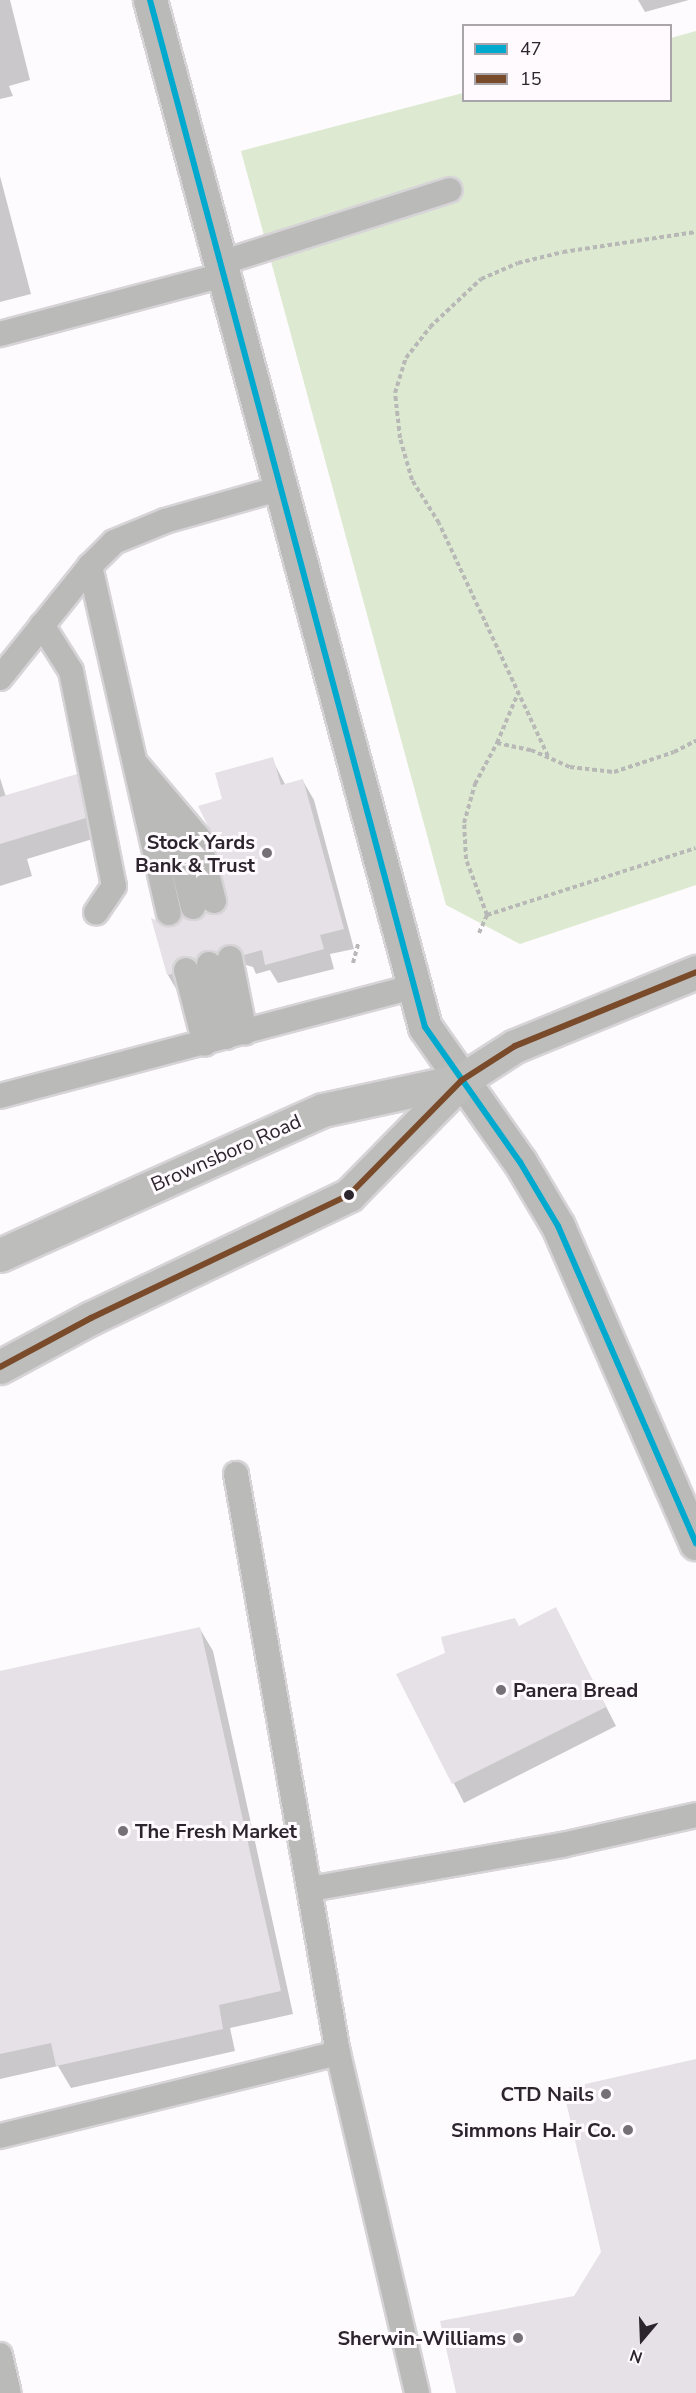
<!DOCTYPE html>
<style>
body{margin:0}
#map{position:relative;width:696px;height:2393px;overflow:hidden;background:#fdfbfd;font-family:"Nunito Sans",sans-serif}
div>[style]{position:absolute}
.green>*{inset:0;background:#ddead1}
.shadow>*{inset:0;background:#0003}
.building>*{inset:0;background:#e6e1e7}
.path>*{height:4px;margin-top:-2px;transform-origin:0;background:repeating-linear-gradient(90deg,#b8b9b7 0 4.5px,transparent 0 7.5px)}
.roads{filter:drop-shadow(2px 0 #d7d4d8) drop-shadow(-2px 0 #d7d4d8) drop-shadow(0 2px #d7d4d8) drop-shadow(0 -2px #d7d4d8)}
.lane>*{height:24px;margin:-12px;padding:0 12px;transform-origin:12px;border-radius:12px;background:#babbb9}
.street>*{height:33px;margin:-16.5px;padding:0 16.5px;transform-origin:16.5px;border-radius:16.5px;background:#babbb9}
.primary>*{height:33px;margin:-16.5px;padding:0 16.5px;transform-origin:16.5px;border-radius:16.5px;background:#bdbebc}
.bus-1>*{height:6px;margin:-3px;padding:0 3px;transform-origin:3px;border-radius:3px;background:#00a9ce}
.bus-2>*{height:6px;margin:-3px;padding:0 3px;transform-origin:3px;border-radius:3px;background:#7a4b2a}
.dots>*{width:16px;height:16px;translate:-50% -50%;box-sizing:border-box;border:3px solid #fefafe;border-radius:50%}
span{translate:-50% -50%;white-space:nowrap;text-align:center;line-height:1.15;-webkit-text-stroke:6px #fefafe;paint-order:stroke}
.poi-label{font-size:20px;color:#2c252e;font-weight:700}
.right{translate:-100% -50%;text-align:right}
.left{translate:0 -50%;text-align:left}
.street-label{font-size:20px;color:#2c252e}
.legend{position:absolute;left:462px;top:24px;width:210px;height:78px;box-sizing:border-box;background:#fefafe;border:2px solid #aaa5ab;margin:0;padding:8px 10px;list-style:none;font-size:18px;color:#2c252e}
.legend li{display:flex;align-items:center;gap:12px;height:30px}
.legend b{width:30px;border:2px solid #aaa5ab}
.north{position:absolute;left:612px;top:2309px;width:60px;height:60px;-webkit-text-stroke:4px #fefafe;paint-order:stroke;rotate:199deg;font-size:16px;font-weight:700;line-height:24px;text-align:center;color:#2c252e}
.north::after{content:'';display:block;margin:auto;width:21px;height:27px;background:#2c252e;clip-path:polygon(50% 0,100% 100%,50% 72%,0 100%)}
</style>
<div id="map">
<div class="green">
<div style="clip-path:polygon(696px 31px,696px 885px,520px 944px,446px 905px,241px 151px,463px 93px,464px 100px,670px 100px,671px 38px)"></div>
</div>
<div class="shadow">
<div style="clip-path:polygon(0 0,10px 0,30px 80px,9px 86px,13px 96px,0 99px)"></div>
<div style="clip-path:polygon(638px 0,689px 0,645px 12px)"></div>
<div style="clip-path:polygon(0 176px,31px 294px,0 302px)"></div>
<div style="clip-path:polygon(272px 759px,286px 786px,303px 781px,314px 800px,354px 949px,330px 954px,334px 969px,278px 983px,270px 970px,256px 974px,253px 967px,239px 963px,179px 994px,168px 975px,154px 921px,172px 929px,226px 912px,229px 898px,224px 800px)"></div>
<div style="clip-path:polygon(76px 776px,88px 796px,96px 838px,27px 859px,32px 876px,0 886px,0 778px,6px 797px)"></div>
<div style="clip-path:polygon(556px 1609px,616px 1726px,464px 1803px,398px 1675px,519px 1628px)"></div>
<div style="clip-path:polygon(200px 1629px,213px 1651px,293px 2014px,230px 2028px,235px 2051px,71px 2088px,58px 2066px,0 2079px,0 1673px)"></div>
</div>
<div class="building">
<div style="clip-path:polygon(273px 757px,281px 785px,303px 779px,344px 929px,320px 935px,324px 949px,265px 965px,262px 950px,244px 955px,235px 945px,227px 944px,217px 953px,205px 950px,196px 960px,182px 956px,172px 966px,172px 974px,167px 975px,151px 918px,172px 927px,183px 917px,196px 921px,206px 912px,218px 915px,228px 904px,212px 834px,198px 806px,222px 799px,215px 773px)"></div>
<div style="clip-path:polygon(77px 774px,86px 818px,0 844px,0 797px)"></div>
<div style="clip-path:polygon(556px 1607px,606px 1707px,452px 1784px,396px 1674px,445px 1653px,441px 1637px,515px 1618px,519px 1626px)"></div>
<div style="clip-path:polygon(200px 1627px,281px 1991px,219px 2005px,223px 2029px,56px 2066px,51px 2043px,0 2054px,0 1671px)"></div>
<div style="clip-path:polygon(696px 2059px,696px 2393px,456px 2393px,440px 2321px,574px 2296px,601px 2252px,563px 2089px)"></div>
</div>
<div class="path">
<div style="left:497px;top:743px;width:54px;rotate:-67.2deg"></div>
<div style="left:548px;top:756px;width:257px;rotate:-115.1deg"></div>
<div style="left:439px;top:523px;width:51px;rotate:-122.1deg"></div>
<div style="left:412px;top:480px;width:44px;rotate:-105.9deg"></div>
<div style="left:400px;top:438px;width:45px;rotate:-96.3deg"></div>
<div style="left:395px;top:393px;width:37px;rotate:-73deg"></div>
<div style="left:406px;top:358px;width:39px;rotate:-52deg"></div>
<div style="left:430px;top:327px;width:70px;rotate:-43.3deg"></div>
<div style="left:481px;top:279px;width:40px;rotate:-23.4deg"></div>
<div style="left:518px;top:263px;width:46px;rotate:-13.7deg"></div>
<div style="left:563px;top:252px;width:134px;rotate:-8.6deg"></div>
<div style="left:487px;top:915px;width:60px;rotate:-110.6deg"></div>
<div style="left:466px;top:859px;width:36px;rotate:-93deg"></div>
<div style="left:464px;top:823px;width:41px;rotate:-74.2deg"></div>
<div style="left:475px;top:784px;width:47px;rotate:-61.8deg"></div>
<div style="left:497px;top:743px;width:35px;rotate:12deg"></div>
<div style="left:531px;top:750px;width:43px;rotate:23.6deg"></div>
<div style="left:570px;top:767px;width:44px;rotate:6.5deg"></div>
<div style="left:614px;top:772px;width:63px;rotate:-18.4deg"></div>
<div style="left:674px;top:752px;width:25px;rotate:-27deg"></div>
<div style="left:479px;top:933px;width:20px;rotate:-66deg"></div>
<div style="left:487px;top:915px;width:219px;rotate:-17.8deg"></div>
<div style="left:353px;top:963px;width:20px;rotate:-75deg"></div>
</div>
<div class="roads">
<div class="lane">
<div style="left:221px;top:263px;width:240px;rotate:-17.7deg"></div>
<div style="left:0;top:334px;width:232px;rotate:-14.8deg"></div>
<div style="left:90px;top:566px;width:356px;rotate:77.2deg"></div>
<div style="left:42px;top:625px;width:54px;rotate:57.8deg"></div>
<div style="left:71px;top:671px;width:219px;rotate:78.7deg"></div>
<div style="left:114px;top:886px;width:32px;rotate:124deg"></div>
<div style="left:0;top:678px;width:144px;rotate:-51.2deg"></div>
<div style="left:90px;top:566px;width:34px;rotate:-45deg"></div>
<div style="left:114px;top:542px;width:55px;rotate:-22.4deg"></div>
<div style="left:165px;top:521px;width:121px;rotate:-15.9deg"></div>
<div style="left:138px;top:766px;width:93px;rotate:49.8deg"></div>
<div style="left:198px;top:837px;width:66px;rotate:76deg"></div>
<div style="left:155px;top:801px;width:47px;rotate:62.4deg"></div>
<div style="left:177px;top:843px;width:66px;rotate:76deg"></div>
<div style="left:230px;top:958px;width:76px;rotate:78.7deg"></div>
<div style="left:209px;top:964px;width:75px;rotate:76.9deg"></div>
<div style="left:186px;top:970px;width:76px;rotate:75.6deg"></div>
<div style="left:0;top:1096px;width:428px;rotate:-14.8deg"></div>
<div style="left:310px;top:1889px;width:256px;rotate:-9.9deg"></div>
<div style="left:562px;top:1845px;width:137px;rotate:-12.6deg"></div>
<div style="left:338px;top:2053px;width:349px;rotate:76.9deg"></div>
<div style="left:0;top:2136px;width:348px;rotate:-13.8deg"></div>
<div style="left:338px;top:2053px;width:588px;rotate:-99.99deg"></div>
<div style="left:0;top:2355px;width:39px;rotate:77deg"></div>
</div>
<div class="street">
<div style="left:150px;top:0;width:1063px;rotate:75.01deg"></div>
<div style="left:425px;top:1027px;width:165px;rotate:54.9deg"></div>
<div style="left:520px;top:1162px;width:74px;rotate:59.3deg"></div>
<div style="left:558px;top:1226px;width:346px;rotate:66.5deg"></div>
</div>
<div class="primary">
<div style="left:0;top:1255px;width:354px;rotate:-24.2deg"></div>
<div style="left:323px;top:1110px;width:142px;rotate:-12.2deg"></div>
<div style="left:0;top:1367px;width:103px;rotate:-28.3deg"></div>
<div style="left:91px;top:1318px;width:286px;rotate:-25.5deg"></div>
<div style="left:349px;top:1195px;width:161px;rotate:-45.5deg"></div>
<div style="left:462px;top:1080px;width:63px;rotate:-32.7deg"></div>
<div style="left:515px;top:1046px;width:196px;rotate:-22.2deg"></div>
</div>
</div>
<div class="bus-1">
<div style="left:150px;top:0;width:1063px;rotate:75.01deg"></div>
<div style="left:425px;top:1027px;width:165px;rotate:54.9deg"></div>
<div style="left:520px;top:1162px;width:74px;rotate:59.3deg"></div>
<div style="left:558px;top:1226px;width:346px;rotate:66.5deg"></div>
</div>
<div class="bus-2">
<div style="left:0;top:1367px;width:103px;rotate:-28.3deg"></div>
<div style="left:91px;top:1318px;width:286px;rotate:-25.5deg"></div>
<div style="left:349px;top:1195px;width:161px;rotate:-45.5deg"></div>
<div style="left:462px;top:1080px;width:63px;rotate:-32.7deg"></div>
<div style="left:515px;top:1046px;width:196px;rotate:-22.2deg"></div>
</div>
<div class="dots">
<div style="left:267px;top:853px;background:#757076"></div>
<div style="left:349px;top:1195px;background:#2c252e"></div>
<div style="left:501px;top:1690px;background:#757076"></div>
<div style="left:123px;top:1831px;background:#757076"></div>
<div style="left:606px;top:2094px;background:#757076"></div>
<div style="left:628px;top:2130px;background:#757076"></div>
<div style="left:518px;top:2338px;background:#757076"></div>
</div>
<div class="poi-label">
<span class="right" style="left:255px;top:854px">Stock Yards<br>Bank &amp; Trust</span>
<span class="left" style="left:513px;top:1690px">Panera Bread</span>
<span class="left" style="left:135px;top:1831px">The Fresh Market</span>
<span class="right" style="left:594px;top:2094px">CTD Nails</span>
<span class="right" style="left:616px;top:2130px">Simmons Hair Co.</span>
<span class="right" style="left:506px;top:2338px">Sherwin-Williams</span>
</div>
<div class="street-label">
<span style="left:226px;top:1153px;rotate:-24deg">Brownsboro Road</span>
</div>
<ul class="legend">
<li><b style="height:8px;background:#00a9ce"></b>47</li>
<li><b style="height:8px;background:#7a4b2a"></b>15</li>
</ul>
<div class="north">N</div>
</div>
